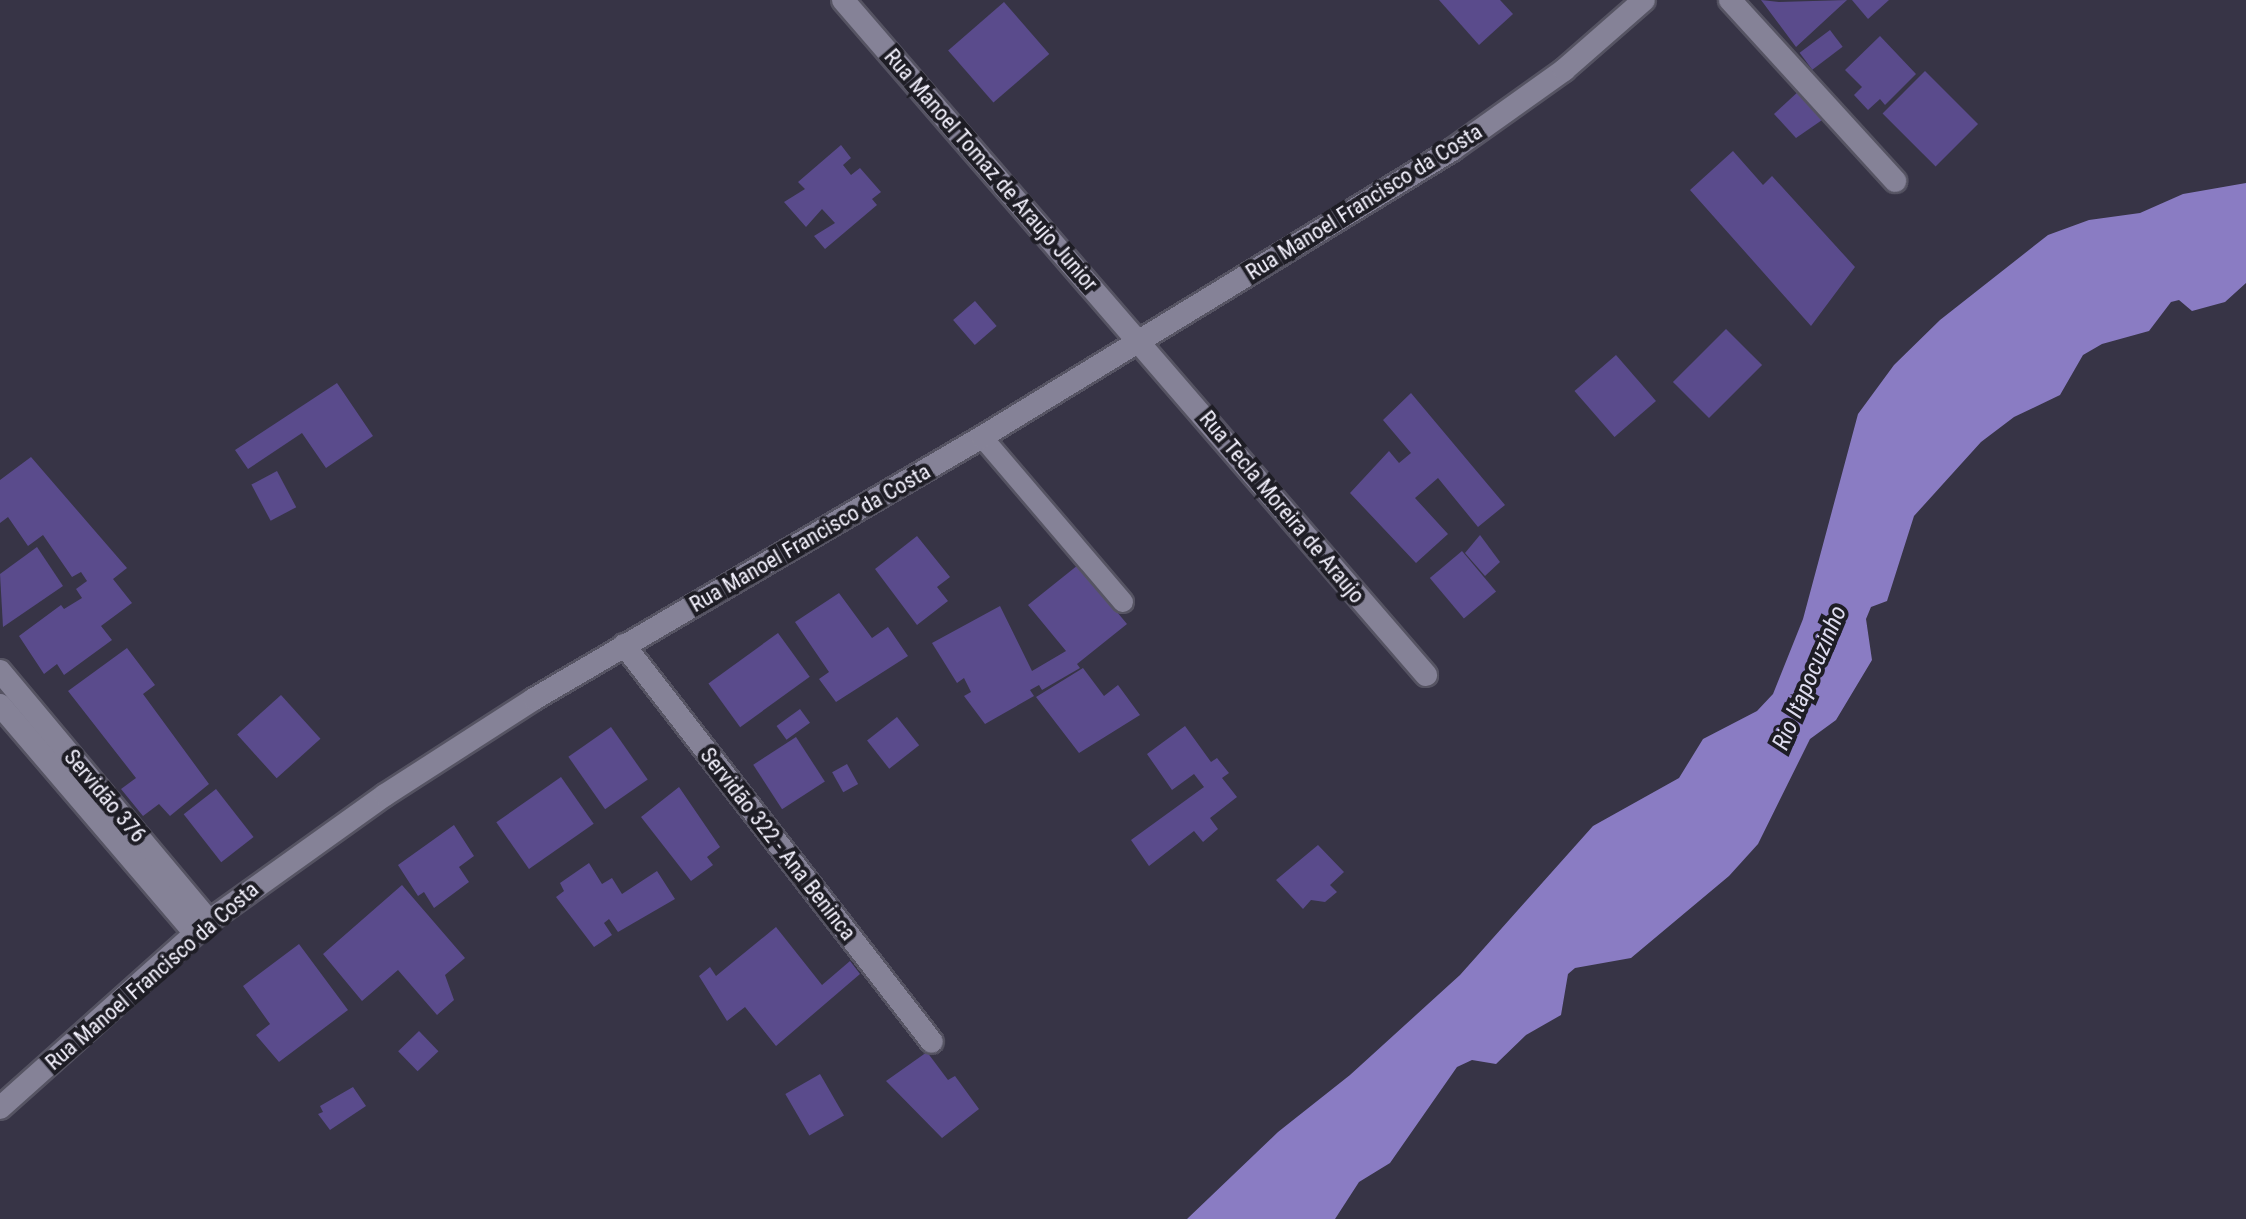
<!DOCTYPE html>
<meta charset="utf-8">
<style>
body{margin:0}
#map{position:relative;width:2246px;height:1219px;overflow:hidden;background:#373446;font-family:"Roboto Condensed",sans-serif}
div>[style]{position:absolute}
.water>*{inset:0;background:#8a7cc3}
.building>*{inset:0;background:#5a4b8c;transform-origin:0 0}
.roads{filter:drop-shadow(2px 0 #565463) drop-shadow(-2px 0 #565463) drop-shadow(0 2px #565463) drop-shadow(0 -2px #565463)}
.service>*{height:20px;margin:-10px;padding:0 10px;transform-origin:10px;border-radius:10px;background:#858297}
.minor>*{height:22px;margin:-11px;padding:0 11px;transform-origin:11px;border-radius:11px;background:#858297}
.secondary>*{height:22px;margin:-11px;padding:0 11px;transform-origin:11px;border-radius:11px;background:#858297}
span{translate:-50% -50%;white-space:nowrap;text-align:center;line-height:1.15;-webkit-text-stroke:8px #1e1d25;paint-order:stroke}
.street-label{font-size:22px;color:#f4f2fe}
.water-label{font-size:24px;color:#dedcef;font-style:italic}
</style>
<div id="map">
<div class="water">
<div style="clip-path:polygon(2246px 183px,2246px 283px,2225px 302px,2192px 311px,2179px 300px,2171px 302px,2149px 331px,2102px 344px,2083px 355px,2060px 395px,2014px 417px,1981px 442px,1914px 516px,1887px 601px,1871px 607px,1866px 619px,1872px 660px,1836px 720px,1810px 739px,1758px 844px,1729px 876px,1631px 958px,1575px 968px,1568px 974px,1561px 1015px,1526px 1035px,1496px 1064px,1472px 1060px,1457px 1067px,1390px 1163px,1359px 1182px,1335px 1219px,1187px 1219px,1278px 1132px,1350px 1075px,1460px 975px,1593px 826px,1679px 778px,1703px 739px,1757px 711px,1773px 694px,1803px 619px,1858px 414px,1894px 365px,1940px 320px,2048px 235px,2089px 220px,2140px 213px,2183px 194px)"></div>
</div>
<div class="building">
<div style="clip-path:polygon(1439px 0,1500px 0,1513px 14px,1479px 45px)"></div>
<div style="clip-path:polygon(1761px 0,1779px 2px,1847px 0,1796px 47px)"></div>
<div style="clip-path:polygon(1852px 0,1889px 0,1868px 19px)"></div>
<div style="left:1004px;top:2px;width:69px;height:74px;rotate:49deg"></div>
<div style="left:1830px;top:30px;width:21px;height:38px;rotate:53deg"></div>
<div style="clip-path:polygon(1880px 36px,1916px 74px,1885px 105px,1880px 99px,1868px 110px,1854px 95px,1862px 87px,1845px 70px)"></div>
<div style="left:1925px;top:71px;width:75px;height:60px;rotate:45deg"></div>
<div style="clip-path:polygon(1800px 90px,1825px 118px,1796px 138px,1774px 114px)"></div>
<div style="clip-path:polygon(841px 145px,851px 158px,843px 165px,851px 175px,860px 168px,881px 192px,872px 199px,877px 205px,825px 249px,814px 236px,835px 223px,822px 209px,806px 227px,784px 202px,805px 189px,798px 182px)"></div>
<div style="clip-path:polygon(1733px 151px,1763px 185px,1772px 176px,1855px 267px,1811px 326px,1690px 190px)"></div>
<div style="left:975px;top:301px;width:33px;height:29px;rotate:49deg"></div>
<div style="left:1726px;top:329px;width:51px;height:75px;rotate:45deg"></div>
<div style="left:1616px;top:355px;width:61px;height:55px;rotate:49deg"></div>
<div style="clip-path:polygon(337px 383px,373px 436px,326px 468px,302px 433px,248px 469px,235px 450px)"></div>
<div style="clip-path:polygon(1411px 393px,1505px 505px,1478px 527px,1438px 478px,1415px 498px,1448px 534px,1416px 563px,1350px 493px,1389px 451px,1399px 463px,1411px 453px,1383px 420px)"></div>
<div style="clip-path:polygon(31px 457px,127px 568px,113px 579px,132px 603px,101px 626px,112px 640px,64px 675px,57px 664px,44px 674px,19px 636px,61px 605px,64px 609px,82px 598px,76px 589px,87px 581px,81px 572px,72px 577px,43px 535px,28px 546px,8px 517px,0 523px,0 480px)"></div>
<div style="left:277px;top:471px;width:41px;height:29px;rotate:62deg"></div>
<div style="clip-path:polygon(1480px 535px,1500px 562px,1485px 576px,1465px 553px)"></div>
<div style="clip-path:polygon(917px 536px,950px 577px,937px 587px,948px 601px,917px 625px,875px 569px)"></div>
<div style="clip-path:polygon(37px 547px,63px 586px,3px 627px,0 574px)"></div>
<div style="left:1462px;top:551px;width:53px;height:42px;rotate:50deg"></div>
<div style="clip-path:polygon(1078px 565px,1127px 624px,1077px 664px,1080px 668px,1042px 690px,1039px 685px,1030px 690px,1034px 696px,985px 724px,964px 696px,971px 692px,964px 678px,957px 683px,932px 643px,1000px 606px,1032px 671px,1066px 651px,1028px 605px)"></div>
<div style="clip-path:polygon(839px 593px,872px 638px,888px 627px,908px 656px,836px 702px,819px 679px,829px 672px,795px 622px)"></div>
<div style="left:778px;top:633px;width:54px;height:86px;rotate:54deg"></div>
<div style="clip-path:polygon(127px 648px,155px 685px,143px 694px,209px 784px,170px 816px,159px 804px,143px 816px,121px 789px,136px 778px,68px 691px)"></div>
<div style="clip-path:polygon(1083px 668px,1104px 696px,1118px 685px,1140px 715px,1079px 753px,1036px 697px)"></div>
<div style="left:281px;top:695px;width:59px;height:59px;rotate:48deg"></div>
<div style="left:800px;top:709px;width:17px;height:29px;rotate:54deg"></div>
<div style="left:897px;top:717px;width:36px;height:38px;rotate:52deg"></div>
<div style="clip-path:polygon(1185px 726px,1211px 762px,1217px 758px,1229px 773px,1222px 778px,1237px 797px,1210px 818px,1218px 829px,1203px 842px,1194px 831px,1149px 866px,1131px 840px,1204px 787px,1194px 774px,1172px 790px,1147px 754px)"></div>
<div style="left:611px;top:727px;width:64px;height:52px;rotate:55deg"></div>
<div style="left:796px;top:737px;width:53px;height:51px;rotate:57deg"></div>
<div style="left:847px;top:764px;width:23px;height:17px;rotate:61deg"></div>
<div style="left:561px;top:777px;width:57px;height:79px;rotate:55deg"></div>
<div style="clip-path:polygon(679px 787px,720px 847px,707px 857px,713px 865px,691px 881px,641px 817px)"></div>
<div style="left:216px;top:789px;width:61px;height:41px;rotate:52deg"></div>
<div style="clip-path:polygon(454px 825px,474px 856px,459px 867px,469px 882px,434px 908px,424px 892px,418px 896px,398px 865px)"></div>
<div style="clip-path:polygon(1318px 845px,1344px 872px,1330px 885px,1337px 892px,1325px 902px,1311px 900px,1303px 909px,1276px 880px)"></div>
<div style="clip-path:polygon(589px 863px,602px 884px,612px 878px,622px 894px,657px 871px,675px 899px,618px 932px,609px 919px,604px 923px,612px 935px,594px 947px,556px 897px,564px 891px,560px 883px)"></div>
<div style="clip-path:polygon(402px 885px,465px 958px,445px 975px,454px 1000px,437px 1015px,398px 970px,362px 1001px,323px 954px)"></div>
<div style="clip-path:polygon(776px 927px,822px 985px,850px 961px,860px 974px,776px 1046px,745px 1007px,727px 1021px,699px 976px,710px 967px,716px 976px)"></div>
<div style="clip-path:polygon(299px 944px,348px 1010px,279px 1062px,256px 1035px,270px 1024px,243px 986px)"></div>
<div style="left:419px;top:1031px;width:28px;height:29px;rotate:46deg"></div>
<div style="clip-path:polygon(927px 1052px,948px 1080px,955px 1076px,979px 1109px,942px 1138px,886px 1081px)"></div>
<div style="left:820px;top:1074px;width:48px;height:40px;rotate:60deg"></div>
<div style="clip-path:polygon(353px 1087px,366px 1106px,330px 1130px,318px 1114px,323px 1112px,320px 1106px)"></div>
</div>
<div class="roads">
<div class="service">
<div style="left:982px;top:437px;width:217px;rotate:49.5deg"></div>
</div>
<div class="minor">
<div style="left:843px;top:0;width:892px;rotate:49.18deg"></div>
<div style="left:1730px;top:0;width:245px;rotate:47.6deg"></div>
<div style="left:624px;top:645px;width:502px;rotate:52.2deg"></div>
<div style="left:0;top:671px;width:326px;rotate:50.1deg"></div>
<div style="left:0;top:705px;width:300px;rotate:49.5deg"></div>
</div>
<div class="secondary">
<div style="left:0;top:1108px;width:280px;rotate:-41.8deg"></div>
<div style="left:209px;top:921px;width:216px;rotate:-35.6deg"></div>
<div style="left:385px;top:795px;width:177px;rotate:-32.8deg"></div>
<div style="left:534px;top:699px;width:519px;rotate:-30.32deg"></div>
<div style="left:982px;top:437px;width:551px;rotate:-31.41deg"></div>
<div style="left:1452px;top:150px;width:138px;rotate:-35.5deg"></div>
<div style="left:1564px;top:70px;width:106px;rotate:-41.2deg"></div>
</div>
</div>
<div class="street-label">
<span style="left:991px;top:170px;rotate:49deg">Rua Manoel Tomaz de Araujo Junior</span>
<span style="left:1364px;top:202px;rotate:-32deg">Rua Manoel Francisco da Costa</span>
<span style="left:1282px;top:507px;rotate:50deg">Rua Tecla Moreira de Araujo</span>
<span style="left:810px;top:538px;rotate:-30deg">Rua Manoel Francisco da Costa</span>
<span style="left:105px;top:796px;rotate:50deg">Servidão 376</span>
<span style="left:778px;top:844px;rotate:52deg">Servidão 322 - Ana Beninca</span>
<span style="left:152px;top:976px;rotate:-41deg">Rua Manoel Francisco da Costa</span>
</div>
<div class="water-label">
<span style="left:1810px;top:678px;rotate:-67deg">Rio Itapocuzinho</span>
</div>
</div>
